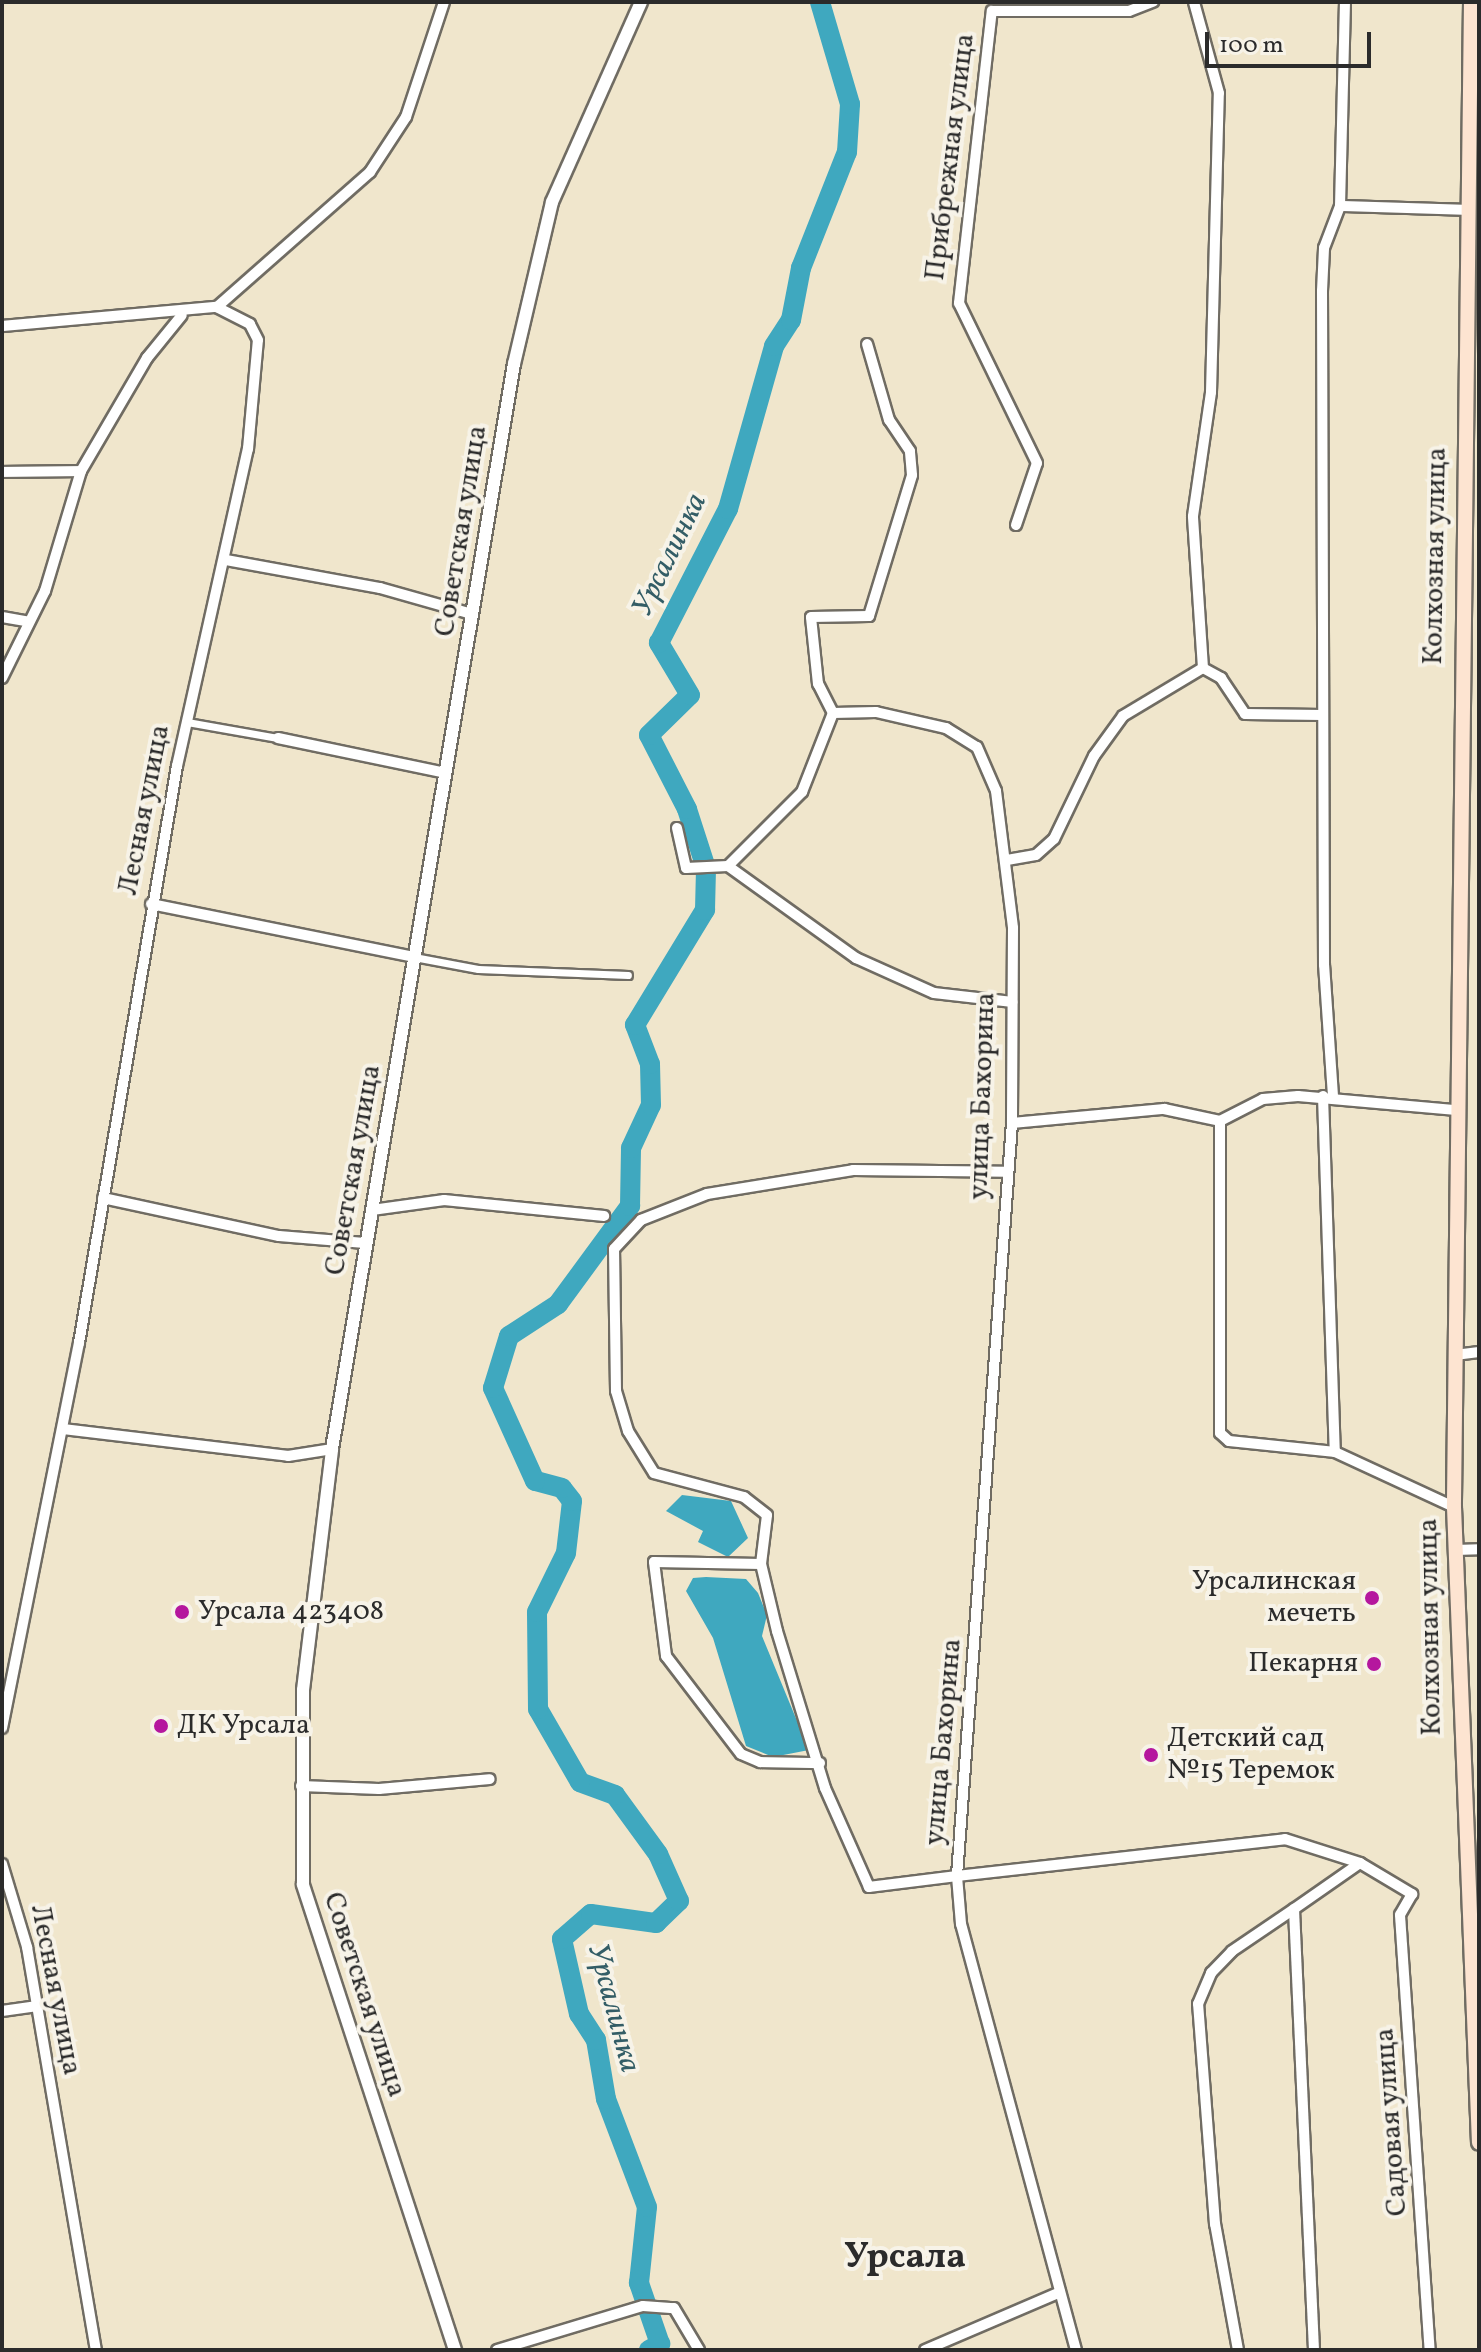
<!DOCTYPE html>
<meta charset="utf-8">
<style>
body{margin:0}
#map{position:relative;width:1481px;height:2352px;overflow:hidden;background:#f0e6cc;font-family:Vollkorn,serif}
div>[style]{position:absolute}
.water>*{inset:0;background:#3fa8bf}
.river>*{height:20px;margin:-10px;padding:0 10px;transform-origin:10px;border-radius:10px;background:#3fa8bf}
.roads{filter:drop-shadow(2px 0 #706c63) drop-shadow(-2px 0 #706c63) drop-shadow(0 2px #706c63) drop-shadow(0 -2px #706c63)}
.pedestrian>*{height:7px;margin:-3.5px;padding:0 3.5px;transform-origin:3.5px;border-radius:3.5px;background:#fff}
.minor>*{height:10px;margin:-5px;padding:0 5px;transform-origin:5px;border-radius:5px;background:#fff}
.tertiary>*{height:12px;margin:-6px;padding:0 6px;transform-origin:6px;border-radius:6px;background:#fff}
.secondary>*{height:14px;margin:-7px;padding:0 7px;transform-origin:7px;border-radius:7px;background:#fde4d1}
.dots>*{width:22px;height:22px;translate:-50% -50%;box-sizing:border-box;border:4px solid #f7f3e8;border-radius:50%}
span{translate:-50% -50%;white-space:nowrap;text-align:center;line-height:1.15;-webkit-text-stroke:8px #f7f3e8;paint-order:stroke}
.street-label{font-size:28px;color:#2b2b2b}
.poi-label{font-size:28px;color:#2b2b2b}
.right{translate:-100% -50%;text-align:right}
.left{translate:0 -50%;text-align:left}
.water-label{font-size:30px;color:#335d66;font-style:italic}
.district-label{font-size:36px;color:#2b2b2b;font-weight:700}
.frame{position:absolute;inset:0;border:4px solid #2b2b2b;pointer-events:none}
.scale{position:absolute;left:1205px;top:32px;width:166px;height:36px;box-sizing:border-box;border:4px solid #2b2b2b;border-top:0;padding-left:10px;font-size:24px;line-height:28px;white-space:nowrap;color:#2b2b2b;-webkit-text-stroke:6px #f7f3e8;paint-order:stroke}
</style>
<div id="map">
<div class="water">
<div style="clip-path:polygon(682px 1495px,731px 1501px,748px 1538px,728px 1557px,698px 1542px,703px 1531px,666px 1511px)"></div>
<div style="clip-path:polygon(706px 1577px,746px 1579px,758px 1593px,767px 1615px,762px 1636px,809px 1750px,773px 1757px,746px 1746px,713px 1638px,686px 1591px,693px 1578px)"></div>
</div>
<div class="river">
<div style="left:649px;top:2350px;width:13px;rotate:-29deg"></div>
<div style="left:660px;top:2344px;width:65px;rotate:-109deg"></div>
<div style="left:639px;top:2283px;width:76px;rotate:-84deg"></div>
<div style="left:647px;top:2207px;width:116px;rotate:-110.8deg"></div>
<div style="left:606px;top:2099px;width:60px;rotate:-99.6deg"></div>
<div style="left:596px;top:2040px;width:31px;rotate:-123deg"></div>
<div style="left:579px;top:2014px;width:77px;rotate:-102.8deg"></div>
<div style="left:562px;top:1939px;width:38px;rotate:-41deg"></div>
<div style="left:591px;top:1914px;width:66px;rotate:7.9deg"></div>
<div style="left:656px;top:1923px;width:32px;rotate:-44deg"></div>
<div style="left:679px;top:1901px;width:51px;rotate:-114.1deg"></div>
<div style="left:658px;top:1854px;width:73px;rotate:-126.1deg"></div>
<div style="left:615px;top:1795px;width:37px;rotate:-160deg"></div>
<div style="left:580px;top:1782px;width:84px;rotate:-119.9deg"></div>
<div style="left:538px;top:1709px;width:97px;rotate:-90.6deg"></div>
<div style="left:537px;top:1612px;width:66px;rotate:-63.8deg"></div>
<div style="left:566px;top:1553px;width:52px;rotate:-83.4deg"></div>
<div style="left:572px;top:1501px;width:16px;rotate:-128deg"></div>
<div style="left:562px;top:1488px;width:28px;rotate:-165deg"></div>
<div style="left:535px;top:1481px;width:102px;rotate:-114.3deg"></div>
<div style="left:493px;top:1388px;width:54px;rotate:-72.9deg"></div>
<div style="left:509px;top:1336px;width:59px;rotate:-33.1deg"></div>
<div style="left:558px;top:1304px;width:122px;rotate:-53.7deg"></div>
<div style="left:630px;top:1206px;width:58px;rotate:-89deg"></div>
<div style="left:631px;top:1148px;width:47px;rotate:-65.1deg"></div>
<div style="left:651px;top:1105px;width:41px;rotate:-91.4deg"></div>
<div style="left:650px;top:1064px;width:42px;rotate:-111deg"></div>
<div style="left:635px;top:1025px;width:135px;rotate:-58.7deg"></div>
<div style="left:705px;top:910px;width:42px;rotate:-88.6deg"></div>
<div style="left:706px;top:868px;width:62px;rotate:-107.9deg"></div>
<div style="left:687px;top:809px;width:83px;rotate:-117.2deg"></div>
<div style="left:649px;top:735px;width:57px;rotate:-44.3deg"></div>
<div style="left:690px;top:695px;width:61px;rotate:-120.8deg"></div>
<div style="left:659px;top:643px;width:151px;rotate:-62.8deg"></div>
<div style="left:728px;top:509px;width:169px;rotate:-74.2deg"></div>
<div style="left:774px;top:346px;width:31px;rotate:-57deg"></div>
<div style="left:791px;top:320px;width:53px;rotate:-79.1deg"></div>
<div style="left:801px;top:268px;width:125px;rotate:-68.4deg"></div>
<div style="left:847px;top:152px;width:48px;rotate:-86.4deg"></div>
<div style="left:850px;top:104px;width:106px;rotate:-106.4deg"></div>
</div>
<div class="roads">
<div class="pedestrian">
<div style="left:187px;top:722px;width:92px;rotate:10deg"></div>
<div style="left:414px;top:957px;width:65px;rotate:10.6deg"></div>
<div style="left:478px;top:969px;width:150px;rotate:2.3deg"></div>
</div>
<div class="minor">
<div style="left:1340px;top:206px;width:126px;rotate:1.8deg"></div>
<div style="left:2px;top:326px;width:216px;rotate:-5.1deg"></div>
<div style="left:2px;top:472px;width:79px;rotate:-0.7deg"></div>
<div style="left:1016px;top:525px;width:65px;rotate:-71.3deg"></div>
<div style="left:1037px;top:463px;width:178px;rotate:-116deg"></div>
<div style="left:959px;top:303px;width:294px;rotate:-83.6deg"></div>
<div style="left:992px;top:11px;width:137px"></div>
<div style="left:1129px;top:11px;width:26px;rotate:-21deg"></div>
<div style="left:226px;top:560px;width:157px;rotate:10.3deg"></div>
<div style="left:380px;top:588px;width:96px;rotate:15.8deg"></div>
<div style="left:2px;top:617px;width:27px;rotate:10deg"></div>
<div style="left:1203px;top:668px;width:21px;rotate:29deg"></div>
<div style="left:1221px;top:678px;width:43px;rotate:56.3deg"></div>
<div style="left:1245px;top:714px;width:77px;rotate:0.7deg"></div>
<div style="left:2px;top:678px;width:97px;rotate:-63.7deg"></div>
<div style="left:45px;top:591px;width:125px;rotate:-73.3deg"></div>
<div style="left:81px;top:471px;width:131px;rotate:-59.7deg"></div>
<div style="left:147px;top:358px;width:55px;rotate:-50.9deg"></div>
<div style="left:833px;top:713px;width:33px;rotate:-117deg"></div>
<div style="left:818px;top:684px;width:67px;rotate:-96deg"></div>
<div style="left:811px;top:617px;width:58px;rotate:-1deg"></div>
<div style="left:869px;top:616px;width:147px;rotate:-73deg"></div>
<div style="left:912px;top:475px;width:24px;rotate:-95deg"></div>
<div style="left:910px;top:451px;width:37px;rotate:-124deg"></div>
<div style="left:889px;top:420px;width:79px;rotate:-106.1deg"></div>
<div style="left:278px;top:738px;width:171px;rotate:11.8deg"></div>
<div style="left:677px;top:828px;width:41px;rotate:77.3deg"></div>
<div style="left:686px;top:868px;width:42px;rotate:-2.7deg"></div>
<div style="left:728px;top:866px;width:105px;rotate:-45deg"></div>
<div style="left:802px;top:792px;width:85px;rotate:-68.6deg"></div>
<div style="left:833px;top:713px;width:43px;rotate:-1.3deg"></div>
<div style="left:876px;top:712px;width:72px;rotate:12.9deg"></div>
<div style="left:946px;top:728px;width:36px;rotate:32deg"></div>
<div style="left:977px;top:747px;width:48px;rotate:66.6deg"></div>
<div style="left:996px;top:791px;width:138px;rotate:82.9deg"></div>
<div style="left:1013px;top:928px;width:195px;rotate:90.3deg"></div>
<div style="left:1012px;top:1123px;width:755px;rotate:94.18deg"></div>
<div style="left:957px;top:1876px;width:89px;rotate:172.9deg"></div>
<div style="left:869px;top:1887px;width:108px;rotate:-114deg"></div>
<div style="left:825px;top:1788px;width:164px;rotate:-107deg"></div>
<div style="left:777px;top:1631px;width:69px;rotate:-103.4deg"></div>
<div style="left:761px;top:1564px;width:49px;rotate:-83deg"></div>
<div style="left:767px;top:1515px;width:29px;rotate:-142deg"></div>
<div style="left:744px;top:1497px;width:93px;rotate:-165.1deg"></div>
<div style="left:654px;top:1473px;width:49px;rotate:-121.8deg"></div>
<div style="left:628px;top:1431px;width:42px;rotate:-106.7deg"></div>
<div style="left:616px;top:1391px;width:142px;rotate:-90.8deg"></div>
<div style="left:614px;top:1249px;width:40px;rotate:-47deg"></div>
<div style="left:641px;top:1220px;width:71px;rotate:-21.5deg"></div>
<div style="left:707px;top:1194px;width:148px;rotate:-9.3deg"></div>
<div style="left:853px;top:1170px;width:153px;rotate:0.7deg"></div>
<div style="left:1007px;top:860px;width:29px;rotate:-10deg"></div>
<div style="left:1036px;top:855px;width:24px;rotate:-42deg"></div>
<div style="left:1054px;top:839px;width:92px;rotate:-64.3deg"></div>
<div style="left:1094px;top:756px;width:49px;rotate:-54.1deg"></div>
<div style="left:1123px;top:716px;width:93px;rotate:-31deg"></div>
<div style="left:1203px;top:668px;width:152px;rotate:-93.8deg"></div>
<div style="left:1193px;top:516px;width:125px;rotate:-81.7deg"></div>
<div style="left:1211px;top:392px;width:299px;rotate:-88.5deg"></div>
<div style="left:1219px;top:93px;width:94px;rotate:-105.4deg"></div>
<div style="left:728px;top:866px;width:158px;rotate:35.7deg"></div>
<div style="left:856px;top:958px;width:85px;rotate:24.2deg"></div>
<div style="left:934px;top:993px;width:79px;rotate:6.6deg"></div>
<div style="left:151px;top:904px;width:268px;rotate:11.4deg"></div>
<div style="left:1323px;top:1096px;width:356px;rotate:88.1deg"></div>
<div style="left:1333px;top:1096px;width:131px;rotate:-93.9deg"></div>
<div style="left:1324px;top:965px;width:674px;rotate:-90.17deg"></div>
<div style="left:1322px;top:291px;width:43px;rotate:-87.3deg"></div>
<div style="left:1324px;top:248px;width:45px;rotate:-69.1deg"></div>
<div style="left:1340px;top:206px;width:204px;rotate:-88.6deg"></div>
<div style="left:1220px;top:1121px;width:312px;rotate:90deg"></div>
<div style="left:1220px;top:1433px;width:12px;rotate:42deg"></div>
<div style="left:1229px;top:1441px;width:107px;rotate:5.9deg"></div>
<div style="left:1335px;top:1452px;width:131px;rotate:24.8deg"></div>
<div style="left:1012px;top:1123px;width:153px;rotate:-5.3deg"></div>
<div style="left:1164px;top:1109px;width:57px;rotate:12.1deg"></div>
<div style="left:1220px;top:1121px;width:48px;rotate:-27.1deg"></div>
<div style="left:1263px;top:1099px;width:35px;rotate:-5deg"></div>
<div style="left:1298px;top:1096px;width:159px;rotate:5.1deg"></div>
<div style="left:103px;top:1198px;width:180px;rotate:12.2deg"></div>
<div style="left:279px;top:1236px;width:86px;rotate:4.7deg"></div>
<div style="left:372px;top:1210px;width:73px;rotate:-7.9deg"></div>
<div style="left:444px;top:1200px;width:161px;rotate:5.7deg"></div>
<div style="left:1455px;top:1355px;width:24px;rotate:-7deg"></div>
<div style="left:63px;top:1429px;width:227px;rotate:6.8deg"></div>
<div style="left:288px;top:1456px;width:45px;rotate:-9deg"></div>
<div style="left:1455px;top:1550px;width:24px;rotate:-2deg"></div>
<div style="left:761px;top:1564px;width:107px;rotate:-178.9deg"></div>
<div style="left:654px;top:1562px;width:95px;rotate:82.7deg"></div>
<div style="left:666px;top:1656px;width:123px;rotate:52.6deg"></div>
<div style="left:741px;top:1754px;width:21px;rotate:23deg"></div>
<div style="left:760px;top:1762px;width:60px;rotate:1deg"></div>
<div style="left:2px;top:1728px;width:393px;rotate:-78.7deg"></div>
<div style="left:79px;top:1343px;width:585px;rotate:-80.36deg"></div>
<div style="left:177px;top:766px;width:325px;rotate:-77.4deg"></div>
<div style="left:248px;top:449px;width:109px;rotate:-84.8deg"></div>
<div style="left:258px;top:340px;width:18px;rotate:-117deg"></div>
<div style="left:250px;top:324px;width:37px;rotate:-153deg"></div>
<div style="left:217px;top:307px;width:204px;rotate:-41.4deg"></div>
<div style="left:370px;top:172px;width:66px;rotate:-56.8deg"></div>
<div style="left:406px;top:117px;width:121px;rotate:-71.7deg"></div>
<div style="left:301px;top:1786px;width:78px;rotate:2.2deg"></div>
<div style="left:379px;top:1789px;width:111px;rotate:-5.1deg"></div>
<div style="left:2px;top:1864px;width:87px;rotate:73.2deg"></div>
<div style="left:27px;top:1947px;width:409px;rotate:80.3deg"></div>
<div style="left:2px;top:2011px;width:34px;rotate:-8deg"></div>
<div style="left:497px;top:2350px;width:152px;rotate:-16.8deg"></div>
<div style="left:643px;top:2306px;width:31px;rotate:4deg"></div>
<div style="left:674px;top:2308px;width:49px;rotate:59.2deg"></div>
<div style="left:925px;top:2350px;width:147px;rotate:-23.2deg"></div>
<div style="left:1076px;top:2350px;width:441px;rotate:-105.1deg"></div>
<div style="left:961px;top:1924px;width:48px;rotate:-94.8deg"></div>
<div style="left:957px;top:1876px;width:330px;rotate:-6.4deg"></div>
<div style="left:1285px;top:1839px;width:79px;rotate:17.7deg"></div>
<div style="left:1238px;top:2350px;width:128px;rotate:-100.3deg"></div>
<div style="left:1215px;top:2224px;width:221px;rotate:-94.4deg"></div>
<div style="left:1198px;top:2004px;width:34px;rotate:-67deg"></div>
<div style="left:1211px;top:1973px;width:30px;rotate:-46deg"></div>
<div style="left:1232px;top:1951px;width:75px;rotate:-34.1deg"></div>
<div style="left:1314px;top:2350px;width:441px;rotate:-92.6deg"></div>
<div style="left:1294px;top:1909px;width:80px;rotate:-34.9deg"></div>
<div style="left:1360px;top:1863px;width:61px;rotate:30.8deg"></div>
<div style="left:1412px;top:1894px;width:24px;rotate:120deg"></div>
<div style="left:1400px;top:1915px;width:436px;rotate:86.1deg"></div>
</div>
<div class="tertiary">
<div style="left:455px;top:2350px;width:490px;rotate:-108.1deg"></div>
<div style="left:303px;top:1884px;width:194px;rotate:-90deg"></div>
<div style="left:303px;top:1690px;width:243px;rotate:-83.1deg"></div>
<div style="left:332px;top:1449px;width:1100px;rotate:-80.48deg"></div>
<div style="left:514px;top:364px;width:166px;rotate:-76.8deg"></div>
<div style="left:552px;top:202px;width:219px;rotate:-66deg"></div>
</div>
<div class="secondary">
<div style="left:1471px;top:2px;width:1505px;rotate:90.65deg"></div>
<div style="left:1454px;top:1507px;width:636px;rotate:87.75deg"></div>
</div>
</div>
<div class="dots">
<div style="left:1372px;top:1598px;background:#b5179e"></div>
<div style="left:182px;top:1612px;background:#b5179e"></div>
<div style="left:1374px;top:1664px;background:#b5179e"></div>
<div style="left:161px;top:1726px;background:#b5179e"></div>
<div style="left:1151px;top:1755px;background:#b5179e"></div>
</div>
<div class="street-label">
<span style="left:951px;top:157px;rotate:-83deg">Прибрежная улица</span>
<span style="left:462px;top:531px;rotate:-81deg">Советская улица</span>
<span style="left:1436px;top:556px;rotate:-89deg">Колхозная улица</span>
<span style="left:145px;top:810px;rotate:-79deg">Лесная улица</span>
<span style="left:983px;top:1096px;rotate:-88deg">улица Бахорина</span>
<span style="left:354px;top:1170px;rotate:-80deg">Советская улица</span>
<span style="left:1431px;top:1627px;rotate:-91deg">Колхозная улица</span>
<span style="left:944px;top:1742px;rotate:-85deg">улица Бахорина</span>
<span style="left:55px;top:1990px;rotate:79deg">Лесная улица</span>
<span style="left:364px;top:1995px;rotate:72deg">Советская улица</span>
<span style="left:1392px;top:2122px;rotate:-94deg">Садовая улица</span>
</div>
<div class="poi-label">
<span class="right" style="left:1356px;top:1598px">Урсалинская<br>мечеть</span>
<span class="left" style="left:198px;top:1612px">Урсала 423408</span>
<span class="right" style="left:1358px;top:1664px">Пекарня</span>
<span class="left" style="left:177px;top:1726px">ДК Урсала</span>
<span class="left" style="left:1167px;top:1755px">Детский сад<br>№15 Теремок</span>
</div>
<div class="water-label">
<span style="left:670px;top:555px;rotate:-64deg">Урсалинка</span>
<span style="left:613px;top:2008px;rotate:75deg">Урсалинка</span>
</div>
<div class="district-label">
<span style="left:905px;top:2259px">Урсала</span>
</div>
<div class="frame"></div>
<div class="scale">100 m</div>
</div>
